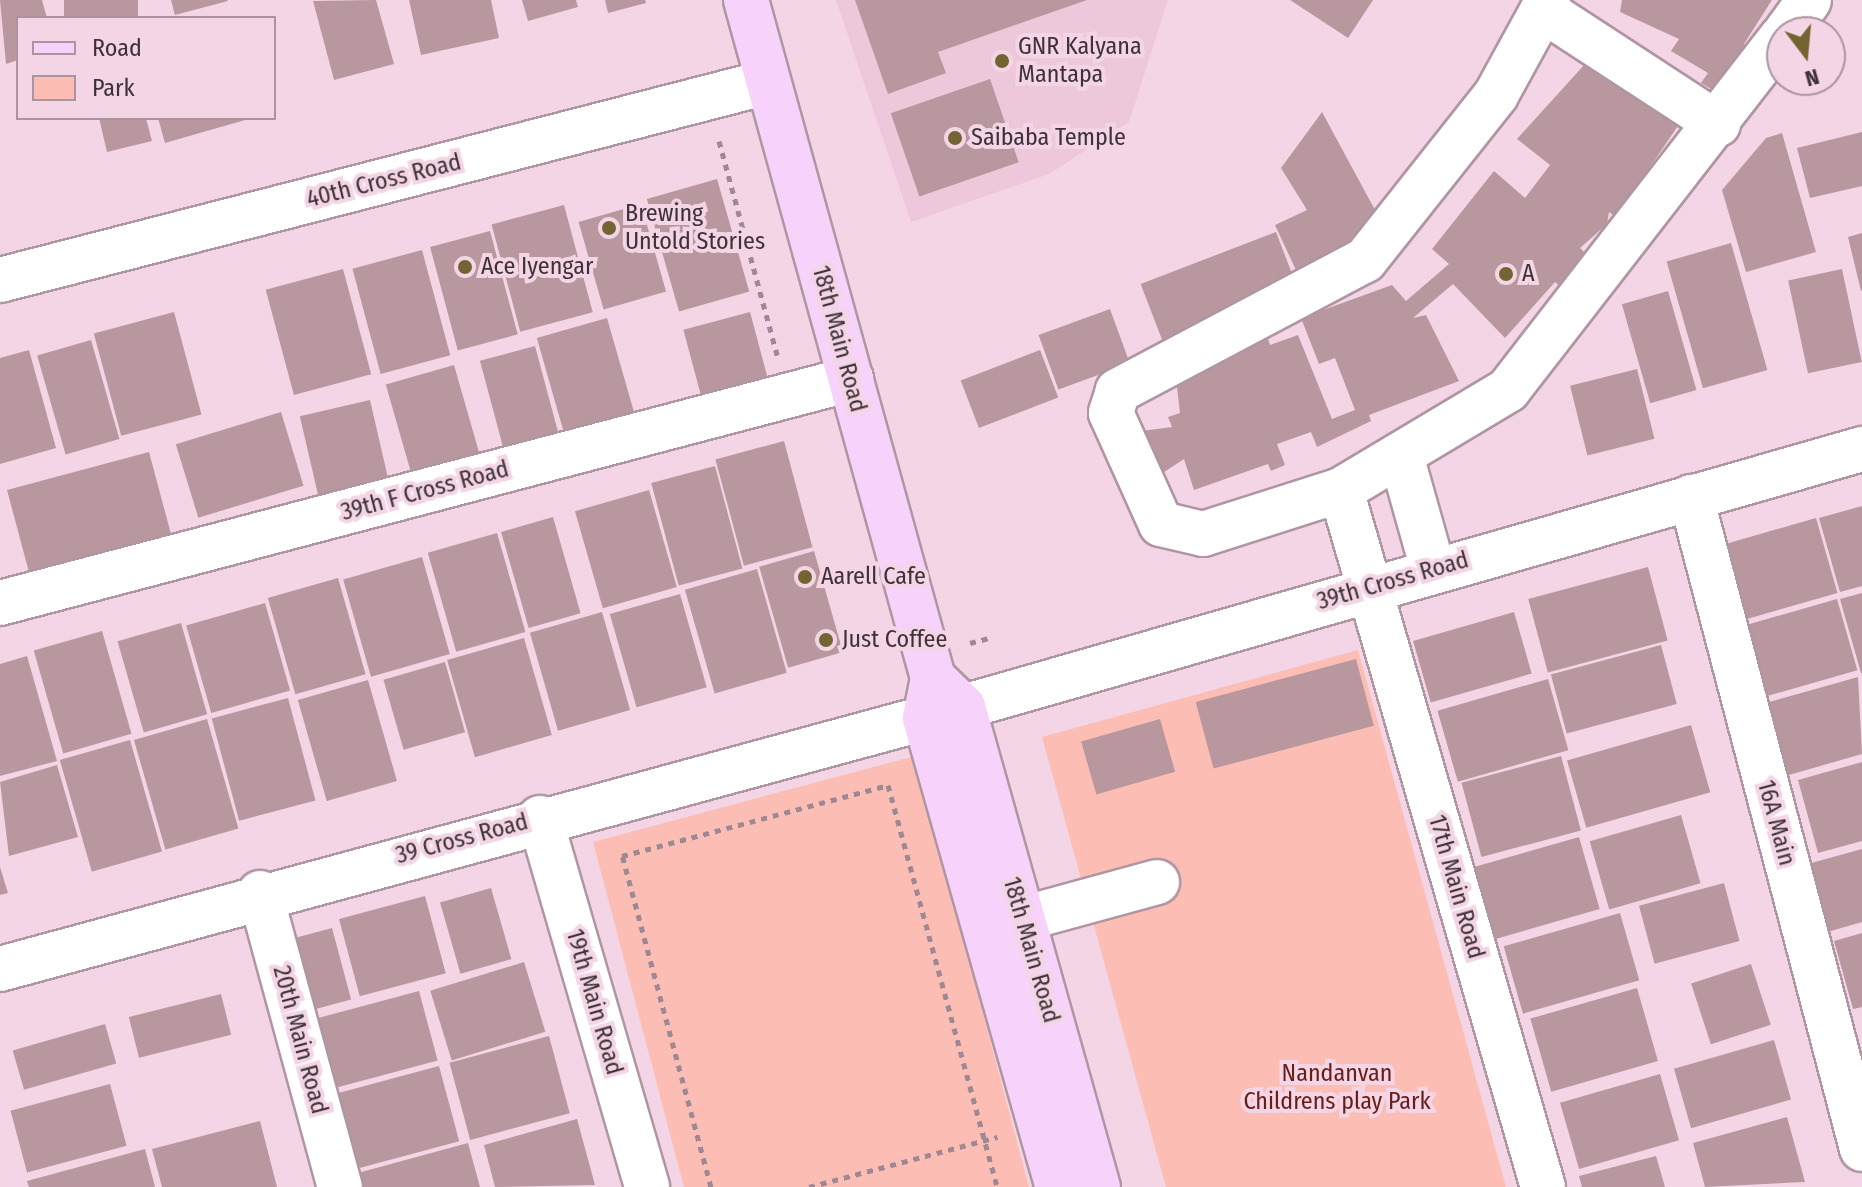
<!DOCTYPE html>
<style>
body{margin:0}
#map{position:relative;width:1862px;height:1187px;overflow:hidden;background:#f3d5e5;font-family:"Fira Sans Condensed",sans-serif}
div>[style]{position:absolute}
.built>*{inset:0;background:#edc8db}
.green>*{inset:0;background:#fcbeb4}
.building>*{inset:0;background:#b8989e;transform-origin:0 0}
.path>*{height:5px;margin-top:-2.5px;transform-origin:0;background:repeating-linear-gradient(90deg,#9d8893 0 6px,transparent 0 12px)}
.roads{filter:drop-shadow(2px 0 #b095a3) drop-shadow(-2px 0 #b095a3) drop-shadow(0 2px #b095a3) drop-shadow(0 -2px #b095a3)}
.minor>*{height:44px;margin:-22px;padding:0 22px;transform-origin:22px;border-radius:22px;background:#fff}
.major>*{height:44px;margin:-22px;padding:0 22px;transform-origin:22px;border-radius:22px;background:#f7d2fa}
.dots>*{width:22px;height:22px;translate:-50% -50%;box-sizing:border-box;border:4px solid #f3d5e5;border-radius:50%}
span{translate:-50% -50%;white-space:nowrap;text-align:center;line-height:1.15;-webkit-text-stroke:8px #f3d5e5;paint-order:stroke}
.poi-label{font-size:24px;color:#3e3238}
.left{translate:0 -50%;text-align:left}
.street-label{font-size:24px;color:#3e3238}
.park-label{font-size:24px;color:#671e17}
.legend{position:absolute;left:16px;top:16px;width:260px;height:104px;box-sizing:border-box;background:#f3d5e5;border:2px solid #ab94a0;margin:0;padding:10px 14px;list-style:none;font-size:24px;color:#3e3238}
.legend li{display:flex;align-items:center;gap:16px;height:40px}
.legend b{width:40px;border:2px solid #ab94a0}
.north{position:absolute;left:1766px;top:16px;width:80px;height:80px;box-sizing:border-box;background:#f3d5e5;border:2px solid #ab94a0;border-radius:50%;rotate:164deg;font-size:22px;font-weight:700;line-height:32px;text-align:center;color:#3e3238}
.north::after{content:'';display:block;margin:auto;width:28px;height:36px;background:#736432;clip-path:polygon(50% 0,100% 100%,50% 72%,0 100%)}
</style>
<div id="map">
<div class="built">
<div style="clip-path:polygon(836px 0,1168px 0,1129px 122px,1049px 174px,911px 222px)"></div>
</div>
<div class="green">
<div style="clip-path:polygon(1358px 650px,1506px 1187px,1166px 1187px,1042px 737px)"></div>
<div style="clip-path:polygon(915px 756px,1029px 1187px,684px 1187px,593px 842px)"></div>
</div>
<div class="building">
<div style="clip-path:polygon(0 0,42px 0,47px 18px,18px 18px,18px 60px,6px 64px)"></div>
<div style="left:64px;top:0;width:74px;height:19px"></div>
<div style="clip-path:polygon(171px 0,227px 0,228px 1px,175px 15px)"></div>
<div style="clip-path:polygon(376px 0,394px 64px,334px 80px,313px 1px)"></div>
<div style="clip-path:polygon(409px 0,491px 0,499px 38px,421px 55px)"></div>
<div style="clip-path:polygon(522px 0,576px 0,578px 7px,528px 21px)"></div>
<div style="clip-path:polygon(605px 0,645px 0,646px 3px,608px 13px)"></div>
<div style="clip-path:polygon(855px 0,1087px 0,938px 52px,946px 73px,888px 94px)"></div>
<div style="clip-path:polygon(1290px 0,1373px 0,1348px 38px)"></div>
<div style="clip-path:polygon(1622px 0,1772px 0,1744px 44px,1756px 51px,1727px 98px,1701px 83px,1708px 73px,1671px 51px,1679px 39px,1620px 12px)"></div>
<div style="clip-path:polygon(1585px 64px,1684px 117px,1616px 217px,1609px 212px,1607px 224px,1580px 248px,1590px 258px,1562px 288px,1555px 282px,1505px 338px,1453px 284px,1413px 318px,1426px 315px,1459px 381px,1369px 415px,1371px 421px,1317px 447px,1311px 432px,1277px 444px,1285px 465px,1271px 471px,1268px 464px,1194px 490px,1184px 459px,1158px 476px,1142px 431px,1172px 427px,1168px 417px,1180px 413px,1176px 379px,1267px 336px,1270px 345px,1298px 335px,1332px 419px,1355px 410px,1335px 358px,1319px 364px,1301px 318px,1392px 285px,1406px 301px,1449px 264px,1432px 249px,1494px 171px,1525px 198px,1550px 165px,1517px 139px)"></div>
<div style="left:990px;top:79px;width:88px;height:105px;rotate:71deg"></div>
<div style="clip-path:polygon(1322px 112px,1382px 223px,1302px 283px,1275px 225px,1307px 210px,1281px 168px)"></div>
<div style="clip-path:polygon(99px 118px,146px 118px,152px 141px,107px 152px)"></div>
<div style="clip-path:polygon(158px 118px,244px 118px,245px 120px,165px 143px)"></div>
<div style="clip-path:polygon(1862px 132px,1862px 186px,1810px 198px,1797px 148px)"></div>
<div style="clip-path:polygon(1782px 133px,1816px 252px,1746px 272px,1722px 190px,1766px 138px)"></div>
<div style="left:717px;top:179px;width:117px;height:73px;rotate:74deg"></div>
<div style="left:641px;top:204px;width:91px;height:65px;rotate:74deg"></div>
<div style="left:564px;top:205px;width:111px;height:75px;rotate:75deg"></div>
<div style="left:490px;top:231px;width:107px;height:62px;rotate:75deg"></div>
<div style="left:1276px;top:232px;width:63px;height:145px;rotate:69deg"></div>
<div style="clip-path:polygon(1862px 233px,1862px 290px,1861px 291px,1848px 237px)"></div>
<div style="left:1731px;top:243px;width:132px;height:67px;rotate:74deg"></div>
<div style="left:422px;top:250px;width:109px;height:72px;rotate:75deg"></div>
<div style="left:343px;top:269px;width:109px;height:80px;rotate:75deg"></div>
<div style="left:1842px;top:269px;width:95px;height:55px;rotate:78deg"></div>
<div style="left:1668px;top:291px;width:103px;height:48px;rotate:74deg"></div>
<div style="left:1110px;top:309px;width:58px;height:76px;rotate:70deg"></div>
<div style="left:174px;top:312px;width:106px;height:83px;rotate:75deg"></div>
<div style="left:750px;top:312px;width:67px;height:69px;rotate:75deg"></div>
<div style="left:607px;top:318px;width:101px;height:73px;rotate:74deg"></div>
<div style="left:91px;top:340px;width:103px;height:56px;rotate:74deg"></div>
<div style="left:535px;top:346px;width:96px;height:57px;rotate:75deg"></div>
<div style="clip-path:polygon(29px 350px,56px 448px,0 464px,0 358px)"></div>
<div style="left:1040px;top:350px;width:51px;height:85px;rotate:69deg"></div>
<div style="left:454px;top:365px;width:91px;height:71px;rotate:74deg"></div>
<div style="left:1637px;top:369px;width:72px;height:69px;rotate:76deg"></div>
<div style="left:370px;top:400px;width:82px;height:72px;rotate:77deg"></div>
<div style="left:281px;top:412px;width:77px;height:110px;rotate:73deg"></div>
<div style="left:784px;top:441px;width:110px;height:71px;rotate:75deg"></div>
<div style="left:149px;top:452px;width:92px;height:147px;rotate:75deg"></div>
<div style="left:715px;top:466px;width:106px;height:66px;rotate:75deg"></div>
<div style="left:649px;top:490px;width:101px;height:77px;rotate:74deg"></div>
<div style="clip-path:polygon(1862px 506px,1862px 586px,1840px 592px,1819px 518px)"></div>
<div style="left:553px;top:517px;width:100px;height:54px;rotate:74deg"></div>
<div style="left:1816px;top:518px;width:78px;height:104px;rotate:74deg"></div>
<div style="left:497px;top:533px;width:103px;height:72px;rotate:74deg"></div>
<div style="left:814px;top:551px;width:105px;height:57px;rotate:74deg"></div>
<div style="left:422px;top:557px;width:101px;height:82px;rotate:74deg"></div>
<div style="left:1648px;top:567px;width:76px;height:124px;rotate:75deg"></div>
<div style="left:757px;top:569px;width:108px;height:75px;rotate:74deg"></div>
<div style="left:338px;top:578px;width:100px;height:73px;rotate:74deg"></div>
<div style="clip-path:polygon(1862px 593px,1862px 673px,1861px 673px,1840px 599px)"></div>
<div style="left:680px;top:594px;width:97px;height:73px;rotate:74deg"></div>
<div style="left:1837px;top:599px;width:74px;height:108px;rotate:74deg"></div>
<div style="left:265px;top:603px;width:91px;height:82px;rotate:74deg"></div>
<div style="left:602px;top:612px;width:102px;height:75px;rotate:74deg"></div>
<div style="left:1514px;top:612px;width:64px;height:105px;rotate:74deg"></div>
<div style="left:181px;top:623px;width:95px;height:66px;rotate:74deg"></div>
<div style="left:102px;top:631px;width:107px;height:71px;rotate:74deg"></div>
<div style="left:524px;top:638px;width:101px;height:80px;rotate:74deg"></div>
<div style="left:1661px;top:645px;width:61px;height:114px;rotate:75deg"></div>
<div style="clip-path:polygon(27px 656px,57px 761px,0 776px,0 664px)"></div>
<div style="left:1356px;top:659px;width:69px;height:166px;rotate:75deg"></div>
<div style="left:445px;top:662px;width:73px;height:64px;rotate:74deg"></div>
<div style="clip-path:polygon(1858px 677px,1862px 754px,1782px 777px,1762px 704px)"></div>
<div style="left:1548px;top:679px;width:74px;height:115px;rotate:74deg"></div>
<div style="left:368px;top:680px;width:105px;height:73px;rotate:74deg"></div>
<div style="left:288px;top:698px;width:106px;height:79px;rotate:75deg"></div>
<div style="left:207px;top:719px;width:114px;height:76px;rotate:74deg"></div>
<div style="left:1160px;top:719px;width:55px;height:82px;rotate:74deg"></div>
<div style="left:1691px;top:725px;width:70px;height:129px;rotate:74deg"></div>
<div style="left:130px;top:740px;width:116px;height:73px;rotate:74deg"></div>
<div style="left:1561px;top:756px;width:77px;height:103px;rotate:75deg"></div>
<div style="clip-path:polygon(1862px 762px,1862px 841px,1818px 853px,1798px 780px)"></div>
<div style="clip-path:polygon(57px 765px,78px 837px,9px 856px,0 782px)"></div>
<div style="left:1681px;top:815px;width:71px;height:95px;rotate:74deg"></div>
<div style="left:1579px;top:837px;width:75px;height:110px;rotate:74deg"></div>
<div style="clip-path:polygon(1862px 849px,1862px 922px,1824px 933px,1804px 865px)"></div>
<div style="clip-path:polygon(0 867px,8px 893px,0 895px)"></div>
<div style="left:1724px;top:883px;width:60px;height:88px;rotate:75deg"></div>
<div style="left:491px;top:888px;width:74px;height:53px;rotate:74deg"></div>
<div style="left:425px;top:896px;width:80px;height:89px;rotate:75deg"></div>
<div style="left:1620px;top:913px;width:70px;height:121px;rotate:74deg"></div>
<div style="left:332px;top:928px;width:74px;height:53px;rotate:75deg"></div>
<div style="clip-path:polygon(1862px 933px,1862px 1007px,1853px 1009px,1834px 941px)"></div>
<div style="left:524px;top:962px;width:73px;height:98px;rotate:73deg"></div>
<div style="left:1751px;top:964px;width:64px;height:63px;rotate:72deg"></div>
<div style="left:1637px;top:988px;width:76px;height:111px;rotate:74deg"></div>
<div style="left:419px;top:991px;width:72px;height:111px;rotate:75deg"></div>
<div style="left:221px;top:994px;width:42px;height:95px;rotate:76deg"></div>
<div style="left:105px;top:1024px;width:41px;height:96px;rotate:74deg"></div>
<div style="left:549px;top:1036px;width:80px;height:103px;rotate:75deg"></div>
<div style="left:1774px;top:1040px;width:62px;height:104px;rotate:74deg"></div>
<div style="left:439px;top:1066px;width:78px;height:106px;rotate:75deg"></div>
<div style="left:1660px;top:1074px;width:69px;height:104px;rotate:74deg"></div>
<div style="left:110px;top:1084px;width:64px;height:103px;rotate:75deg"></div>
<div style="clip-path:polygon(1787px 1117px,1805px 1182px,1705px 1187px,1693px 1143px)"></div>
<div style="clip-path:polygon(577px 1119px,595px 1185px,495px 1187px,484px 1145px)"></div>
<div style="clip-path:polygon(260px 1121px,277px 1187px,162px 1187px,152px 1149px)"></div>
<div style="clip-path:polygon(468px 1143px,480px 1187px,358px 1187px,354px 1174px)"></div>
<div style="clip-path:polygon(145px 1149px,155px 1187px,29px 1187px,27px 1181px)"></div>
<div style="clip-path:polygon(1656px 1156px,1665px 1187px,1582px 1187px,1579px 1176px)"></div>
</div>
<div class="path">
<div style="left:719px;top:141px;width:222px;rotate:74.8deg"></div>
<div style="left:970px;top:643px;width:20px;rotate:-15deg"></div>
<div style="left:711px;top:1187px;width:343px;rotate:-105deg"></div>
<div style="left:622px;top:856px;width:275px;rotate:-14.9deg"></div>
<div style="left:888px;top:785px;width:417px;rotate:74.8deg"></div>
<div style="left:809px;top:1187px;width:195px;rotate:-14.9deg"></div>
</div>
<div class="roads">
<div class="minor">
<div style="left:1548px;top:0;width:108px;rotate:118.7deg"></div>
<div style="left:1496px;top:95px;width:211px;rotate:128.4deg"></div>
<div style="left:1365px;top:260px;width:280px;rotate:152.1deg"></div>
<div style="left:1118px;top:391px;width:23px;rotate:108deg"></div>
<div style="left:1111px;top:413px;width:122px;rotate:65.8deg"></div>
<div style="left:1161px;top:524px;width:43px;rotate:13.4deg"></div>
<div style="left:1203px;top:534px;width:145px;rotate:-17.7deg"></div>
<div style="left:1341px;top:490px;width:195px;rotate:-30.9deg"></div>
<div style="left:1508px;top:390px;width:447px;rotate:-52.2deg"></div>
<div style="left:1543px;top:10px;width:209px;rotate:33.1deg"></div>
<div style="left:1786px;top:32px;width:39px;rotate:-54deg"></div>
<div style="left:0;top:280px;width:793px;rotate:-14.46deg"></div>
<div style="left:1402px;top:459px;width:114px;rotate:74.3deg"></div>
<div style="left:1341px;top:490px;width:726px;rotate:73.84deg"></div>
<div style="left:1691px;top:497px;width:674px;rotate:75.3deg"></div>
<div style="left:0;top:603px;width:880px;rotate:-14.75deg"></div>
<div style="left:540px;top:818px;width:384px;rotate:73.8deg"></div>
<div style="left:260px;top:893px;width:305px;rotate:74.8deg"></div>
<div style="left:1022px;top:919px;width:140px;rotate:-15.3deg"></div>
<div style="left:0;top:969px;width:958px;rotate:-15.18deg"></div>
<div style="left:925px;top:718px;width:975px;rotate:-16.02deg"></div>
</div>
<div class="major">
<div style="left:746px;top:0;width:703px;rotate:74.58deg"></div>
<div style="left:933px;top:678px;width:41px;rotate:101.3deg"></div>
<div style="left:925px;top:718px;width:487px;rotate:74.2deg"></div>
<div style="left:933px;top:678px;width:42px;rotate:44deg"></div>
<div style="left:963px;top:707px;width:499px;rotate:74.3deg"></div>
</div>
</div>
<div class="dots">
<div style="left:1002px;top:61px;background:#736432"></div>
<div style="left:955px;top:138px;background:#736432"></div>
<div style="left:609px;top:228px;background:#736432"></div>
<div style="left:465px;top:267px;background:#736432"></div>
<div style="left:1506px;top:274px;background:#736432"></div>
<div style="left:805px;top:577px;background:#736432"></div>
<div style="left:826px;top:640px;background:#736432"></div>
</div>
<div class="poi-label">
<span class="left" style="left:1018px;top:61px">GNR Kalyana<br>Mantapa</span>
<span class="left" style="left:971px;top:138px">Saibaba Temple</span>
<span class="left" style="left:625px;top:228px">Brewing<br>Untold Stories</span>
<span class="left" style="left:481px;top:267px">Ace Iyengar</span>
<span class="left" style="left:1522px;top:274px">A</span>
<span class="left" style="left:821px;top:577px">Aarell Cafe</span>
<span class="left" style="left:842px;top:640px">Just Coffee</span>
</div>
<div class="street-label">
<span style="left:384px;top:181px;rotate:-14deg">40th Cross Road</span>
<span style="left:839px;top:339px;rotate:75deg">18th Main Road</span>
<span style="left:425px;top:491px;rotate:-15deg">39th F Cross Road</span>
<span style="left:1393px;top:581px;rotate:-16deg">39th Cross Road</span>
<span style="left:1776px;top:823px;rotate:75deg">16A Main</span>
<span style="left:462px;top:839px;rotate:-15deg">39 Cross Road</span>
<span style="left:1456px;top:887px;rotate:74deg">17th Main Road</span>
<span style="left:1031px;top:950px;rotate:74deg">18th Main Road</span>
<span style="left:594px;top:1002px;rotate:74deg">19th Main Road</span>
<span style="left:300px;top:1040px;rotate:75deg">20th Main Road</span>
</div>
<div class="park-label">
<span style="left:1337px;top:1088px">Nandanvan<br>Childrens play Park</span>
</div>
<ul class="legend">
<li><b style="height:10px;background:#f7d2fa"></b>Road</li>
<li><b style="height:22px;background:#fcbeb4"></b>Park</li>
</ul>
<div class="north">N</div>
</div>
